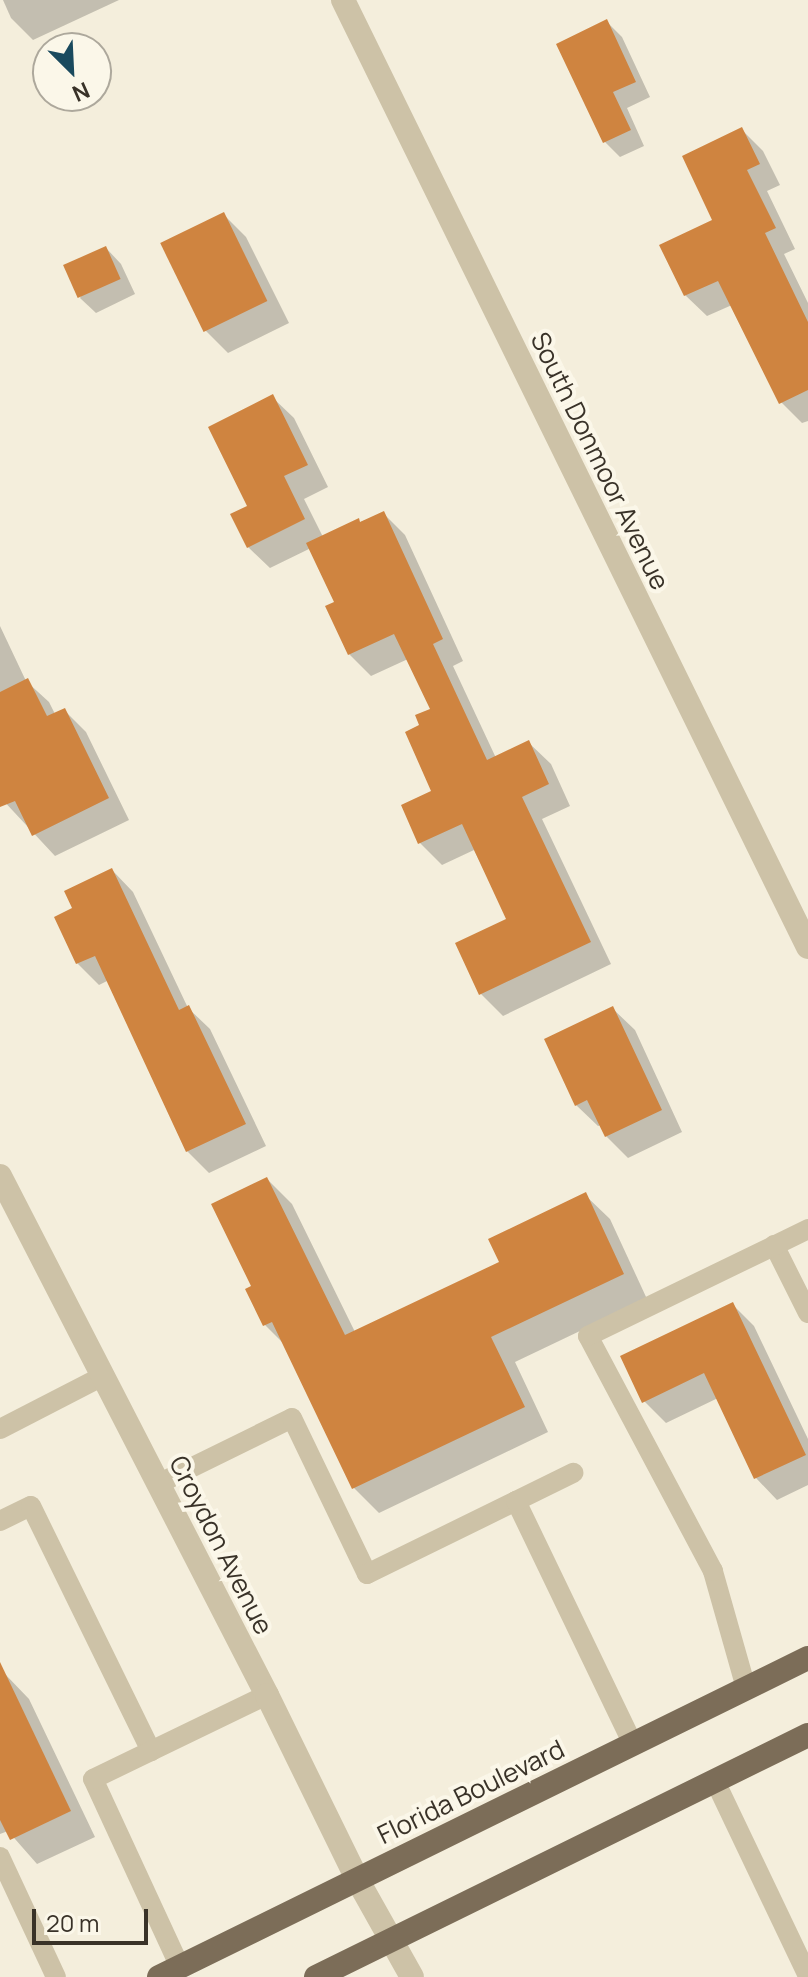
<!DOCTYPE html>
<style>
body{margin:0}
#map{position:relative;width:808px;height:1977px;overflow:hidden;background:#f4eedc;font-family:Manrope,sans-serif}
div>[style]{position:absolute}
.shadow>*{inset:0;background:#0003}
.building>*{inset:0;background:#cf8440;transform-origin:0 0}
.lane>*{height:20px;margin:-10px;padding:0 10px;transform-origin:10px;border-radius:10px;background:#cdc2a7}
.street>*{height:24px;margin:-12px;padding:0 12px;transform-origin:12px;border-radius:12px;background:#cdc2a7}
.primary>*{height:24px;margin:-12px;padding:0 12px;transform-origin:12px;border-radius:12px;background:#7c6d58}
span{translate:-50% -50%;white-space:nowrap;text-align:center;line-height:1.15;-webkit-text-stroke:8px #fbf7e9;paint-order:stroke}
.street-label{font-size:26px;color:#393228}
.north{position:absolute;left:32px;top:32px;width:80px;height:80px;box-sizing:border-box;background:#fbf7e9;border:2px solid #ada89c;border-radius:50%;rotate:156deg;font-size:22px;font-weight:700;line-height:32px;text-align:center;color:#393228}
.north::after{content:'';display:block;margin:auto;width:28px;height:36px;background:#1a4a5e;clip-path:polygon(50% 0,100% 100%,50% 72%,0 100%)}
.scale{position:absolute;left:32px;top:1909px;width:116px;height:36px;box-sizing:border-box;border:4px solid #393228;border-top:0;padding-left:10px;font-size:24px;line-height:28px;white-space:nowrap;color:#393228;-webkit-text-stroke:6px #fbf7e9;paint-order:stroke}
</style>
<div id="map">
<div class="shadow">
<div style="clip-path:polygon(3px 0,119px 0,33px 40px,11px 18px)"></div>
<div style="clip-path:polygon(607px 22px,622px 37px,650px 97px,627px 108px,644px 146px,620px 157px,605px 142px)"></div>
<div style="clip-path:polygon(742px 130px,763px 151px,780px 185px,767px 191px,795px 249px,784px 254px,808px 303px,808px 421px,802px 423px,781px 402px,732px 305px,707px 316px,685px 295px,715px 221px)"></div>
<div style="clip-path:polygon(224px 215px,246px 237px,289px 323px,228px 353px,206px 331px)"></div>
<div style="clip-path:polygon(106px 248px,121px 264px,135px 294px,96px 313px,80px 298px)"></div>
<div style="clip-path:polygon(272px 397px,294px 418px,328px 487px,304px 499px,323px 537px,383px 513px,405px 535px,463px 661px,453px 666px,496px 758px,529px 743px,551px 764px,570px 806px,542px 819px,611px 964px,503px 1016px,481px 994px,509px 920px,474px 850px,442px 865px,420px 843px,403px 806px,434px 792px,422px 726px,432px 710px,408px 659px,371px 676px,349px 654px,336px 603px,311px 548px,270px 568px,248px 547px,250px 507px)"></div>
<div style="clip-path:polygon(0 626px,26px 681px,49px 702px,55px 714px,64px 710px,86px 732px,129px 820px,55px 856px,0 797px)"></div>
<div style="clip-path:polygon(112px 870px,133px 892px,188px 1008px,210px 1029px,266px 1146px,209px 1173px,187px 1151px,109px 980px,99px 985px,77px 963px,75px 909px)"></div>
<div style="clip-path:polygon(613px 1009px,635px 1030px,682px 1132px,628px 1158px,606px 1136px,601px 1125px,598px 1126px,576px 1105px)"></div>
<div style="clip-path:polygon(267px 1179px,292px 1204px,355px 1332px,502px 1263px,585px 1195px,610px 1219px,647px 1299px,515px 1362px,548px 1432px,379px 1513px,354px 1488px,286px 1346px,265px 1325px,254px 1287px)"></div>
<div style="clip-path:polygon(732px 1304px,754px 1326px,808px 1439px,808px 1485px,777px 1500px,756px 1478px,718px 1398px,666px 1423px,644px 1401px)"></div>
<div style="clip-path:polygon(4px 1673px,29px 1699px,95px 1837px,37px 1864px,8px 1831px,0 1834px,0 1675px)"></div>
</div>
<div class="building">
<div style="clip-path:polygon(607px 19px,636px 82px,613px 92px,631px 130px,603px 143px,556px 44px)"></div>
<div style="clip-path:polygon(742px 127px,760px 164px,747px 170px,776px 228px,765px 233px,808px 322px,808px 390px,779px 404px,718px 281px,684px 296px,659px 245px,712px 220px,682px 156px)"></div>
<div style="left:224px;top:212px;width:99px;height:71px;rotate:64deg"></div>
<div style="left:106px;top:246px;width:36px;height:47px;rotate:66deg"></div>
<div style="clip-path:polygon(273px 394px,308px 465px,284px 476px,305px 519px,247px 548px,230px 514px,247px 506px,208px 427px)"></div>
<div style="clip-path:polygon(384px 511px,443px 639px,433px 644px,487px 760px,529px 740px,549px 784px,522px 797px,591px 942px,479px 995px,455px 943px,506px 919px,462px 824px,418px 844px,401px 805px,431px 791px,405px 732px,419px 725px,415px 715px,430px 709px,394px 634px,348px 655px,325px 606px,334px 602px,306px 543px,359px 518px,360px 522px)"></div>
<div style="clip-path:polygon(28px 678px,47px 716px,65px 708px,109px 798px,32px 836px,15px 801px,0 807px,0 692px)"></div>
<div style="clip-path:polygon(112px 868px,179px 1010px,189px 1005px,246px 1124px,186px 1152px,95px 956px,76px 964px,54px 917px,72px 908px,64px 891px)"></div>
<div style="clip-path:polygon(613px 1006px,662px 1110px,605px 1137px,587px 1100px,575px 1106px,544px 1039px)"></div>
<div style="clip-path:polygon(267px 1177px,345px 1335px,499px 1262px,488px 1239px,586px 1192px,624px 1274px,491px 1337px,525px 1407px,352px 1489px,272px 1322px,263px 1326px,245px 1289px,251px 1286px,211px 1204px)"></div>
<div style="clip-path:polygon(733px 1302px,806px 1455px,754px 1479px,704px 1373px,642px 1403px,620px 1356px)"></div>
<div style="clip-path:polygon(0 1662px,71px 1811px,10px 1840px,0 1820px)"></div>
</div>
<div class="lane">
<div style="left:774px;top:1245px;width:76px;rotate:63.4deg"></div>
<div style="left:0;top:1429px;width:116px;rotate:-27.2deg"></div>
<div style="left:158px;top:1484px;width:149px;rotate:-26.2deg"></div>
<div style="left:292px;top:1418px;width:173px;rotate:64.3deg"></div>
<div style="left:367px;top:1574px;width:166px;rotate:-26.1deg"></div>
<div style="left:516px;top:1501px;width:270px;rotate:64.3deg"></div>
<div style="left:516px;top:1501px;width:64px;rotate:-26.2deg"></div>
<div style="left:0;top:1521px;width:34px;rotate:-26deg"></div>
<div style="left:31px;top:1506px;width:273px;rotate:63.9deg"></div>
<div style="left:746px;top:1688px;width:122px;rotate:-105.8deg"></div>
<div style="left:713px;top:1571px;width:266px;rotate:-118deg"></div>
<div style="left:588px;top:1336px;width:245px;rotate:-25.9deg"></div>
<div style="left:715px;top:1781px;width:216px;rotate:64.5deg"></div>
<div style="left:0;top:1857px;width:132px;rotate:65deg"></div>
<div style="left:180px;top:1967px;width:207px;rotate:-114.8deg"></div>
<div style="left:93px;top:1779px;width:193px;rotate:-25.8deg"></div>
</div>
<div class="street">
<div style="left:343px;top:0;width:1055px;rotate:63.85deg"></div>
<div style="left:0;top:1176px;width:584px;rotate:62.78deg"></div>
<div style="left:267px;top:1695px;width:205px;rotate:63.9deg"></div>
<div style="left:357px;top:1879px;width:112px;rotate:60.7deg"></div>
</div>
<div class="primary">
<div style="left:159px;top:1977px;width:723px;rotate:-26.18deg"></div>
<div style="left:316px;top:1977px;width:548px;rotate:-26.19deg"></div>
</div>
<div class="street-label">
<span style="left:600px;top:461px;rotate:64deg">South Donmoor Avenue</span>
<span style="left:221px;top:1545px;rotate:63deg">Croydon Avenue</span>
<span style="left:471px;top:1792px;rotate:-26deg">Florida Boulevard</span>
</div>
<div class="north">N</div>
<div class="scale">20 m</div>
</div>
